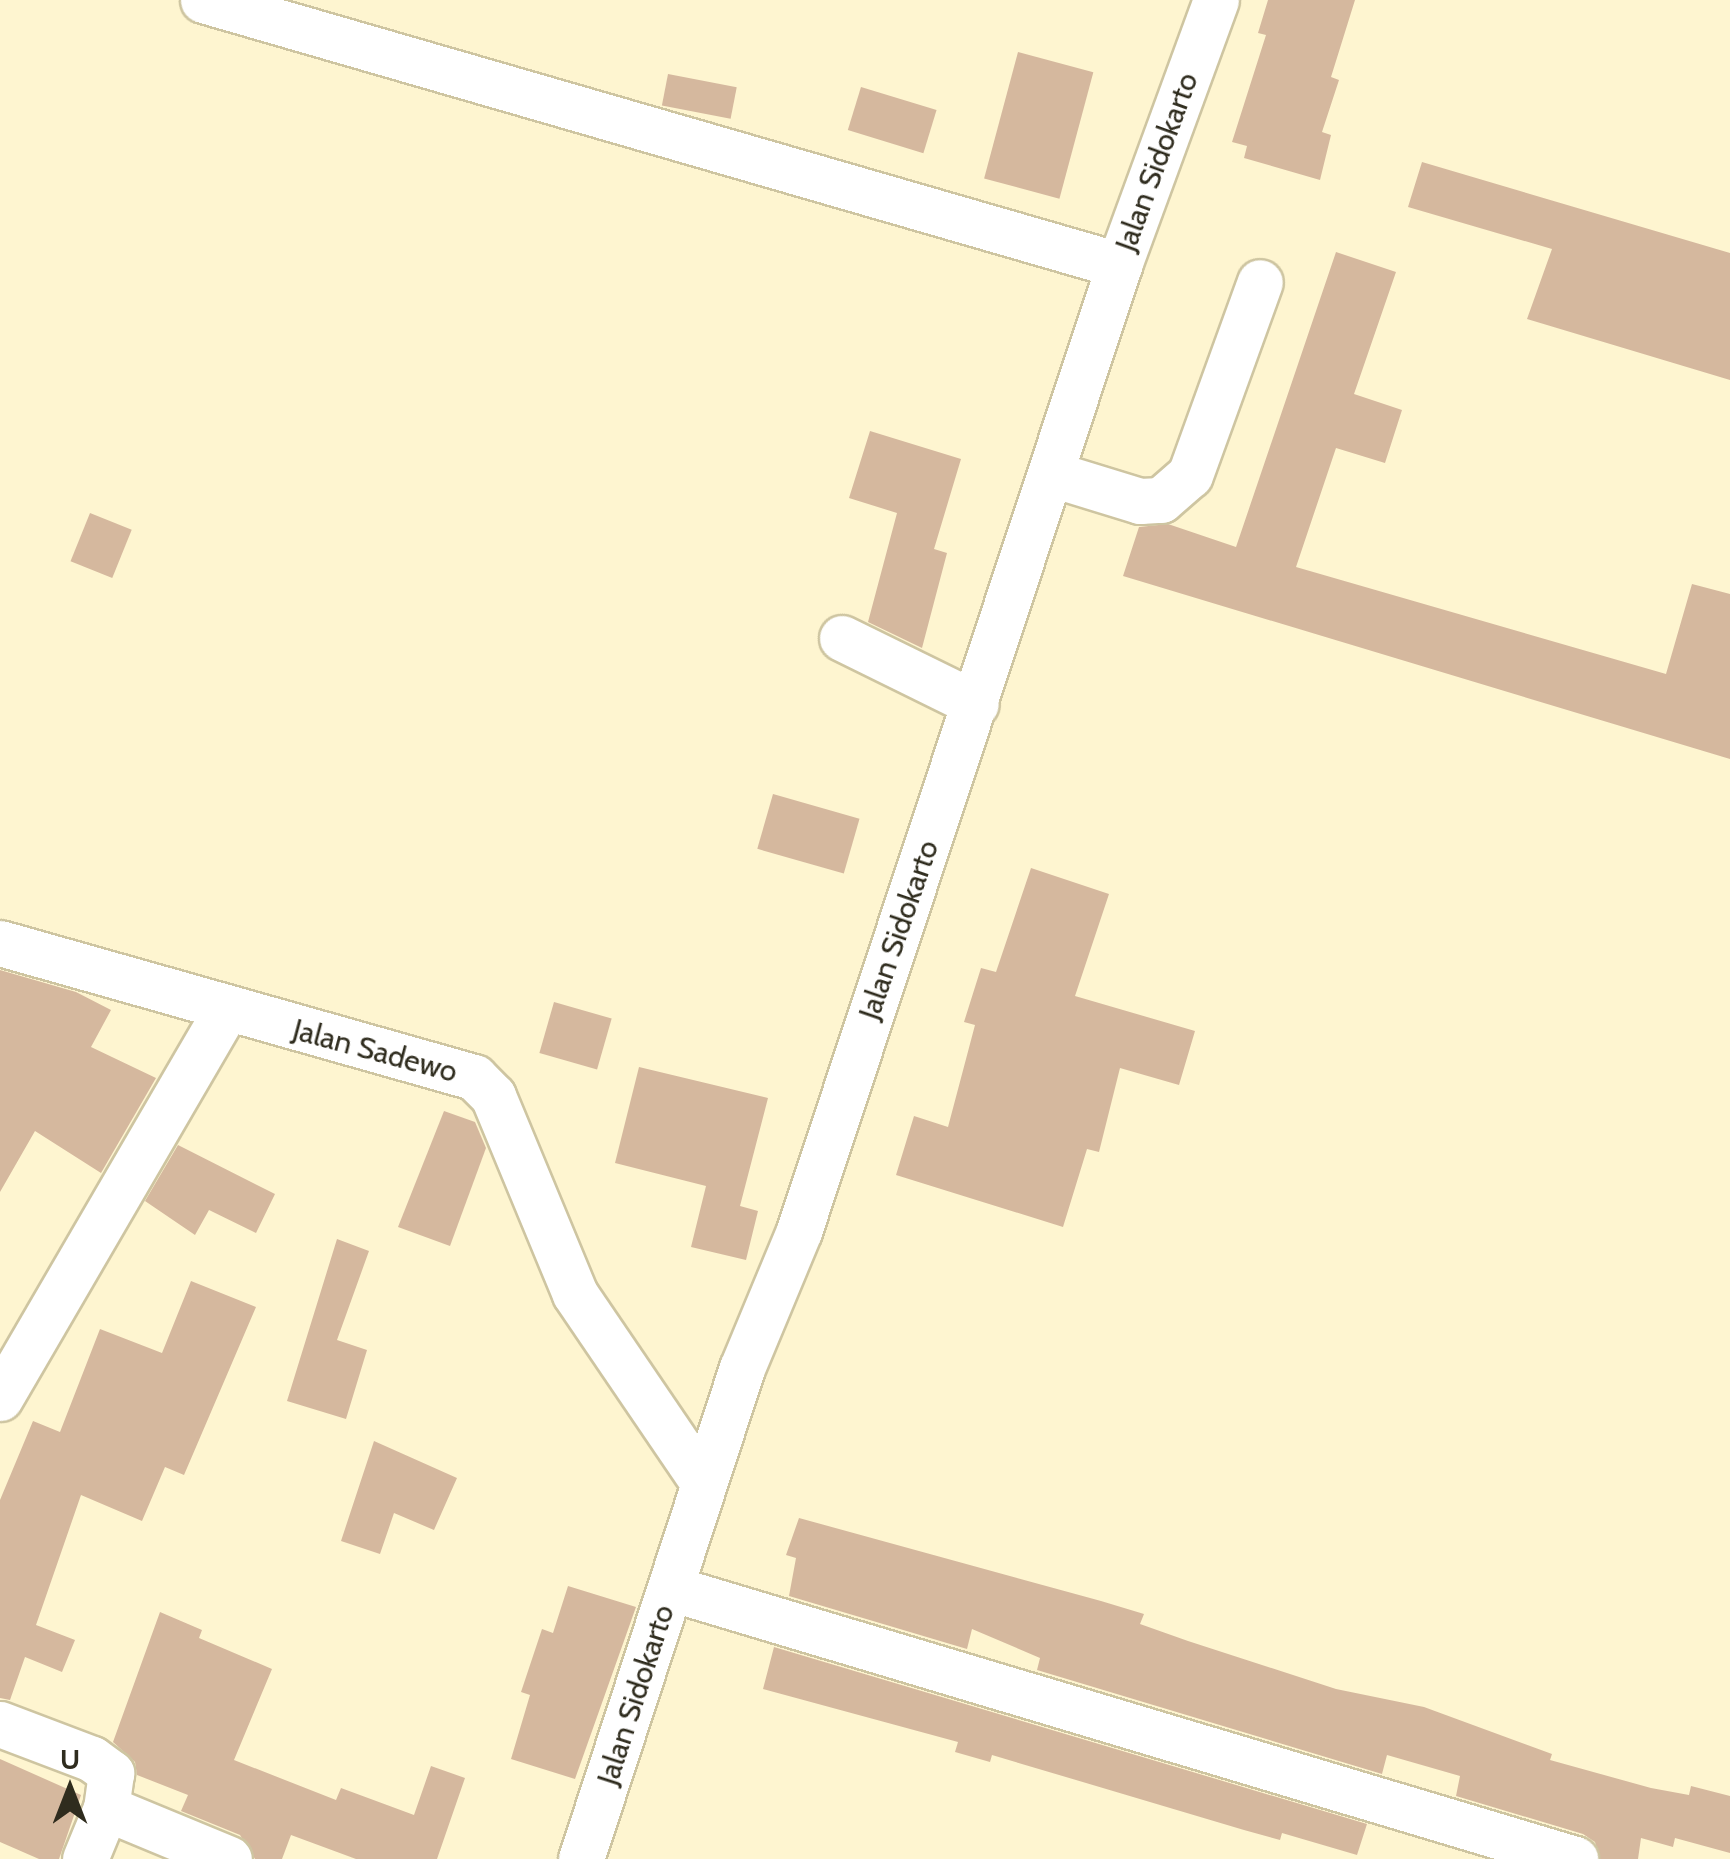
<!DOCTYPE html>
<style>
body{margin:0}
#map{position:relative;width:1730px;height:1859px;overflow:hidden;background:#fef5d0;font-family:Cabin,sans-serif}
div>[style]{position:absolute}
.building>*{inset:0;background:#d5b89e;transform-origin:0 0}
.roads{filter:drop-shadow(2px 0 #cec5a1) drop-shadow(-2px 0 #cec5a1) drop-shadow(0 2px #cec5a1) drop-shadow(0 -2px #cec5a1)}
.minor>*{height:45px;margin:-22.5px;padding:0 22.5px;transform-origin:22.5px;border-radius:22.5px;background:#fff}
span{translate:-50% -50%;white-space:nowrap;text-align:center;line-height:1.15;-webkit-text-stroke:8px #fff;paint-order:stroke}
.street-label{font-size:30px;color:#2f2c1e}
.north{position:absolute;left:20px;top:1739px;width:100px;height:100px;-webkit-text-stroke:8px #fff;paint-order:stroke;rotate:0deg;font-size:28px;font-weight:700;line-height:40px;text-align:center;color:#2f2c1e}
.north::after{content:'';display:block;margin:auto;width:35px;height:45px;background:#2f2c1e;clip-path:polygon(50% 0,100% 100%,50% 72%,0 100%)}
</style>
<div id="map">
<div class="building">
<div style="clip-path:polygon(1268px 0,1355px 0,1331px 77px,1339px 80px,1322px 132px,1331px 135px,1320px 180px,1244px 158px,1247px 146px,1232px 142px,1266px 35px,1258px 33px)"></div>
<div style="left:1018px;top:52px;width:78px;height:131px;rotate:15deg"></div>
<div style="left:668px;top:74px;width:70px;height:32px;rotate:11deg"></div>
<div style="left:861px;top:87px;width:79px;height:45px;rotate:17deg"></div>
<div style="clip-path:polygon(1422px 162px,1730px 253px,1730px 380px,1527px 319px,1552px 249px,1408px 207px)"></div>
<div style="clip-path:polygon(1336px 252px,1396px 272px,1354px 394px,1402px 410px,1385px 463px,1336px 448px,1296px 567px,1666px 674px,1692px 584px,1730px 594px,1730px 759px,1123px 576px,1139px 527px,1168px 524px,1236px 547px)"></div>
<div style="clip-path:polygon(870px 431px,961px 459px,934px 549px,947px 553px,922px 648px,868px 622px,897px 513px,849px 498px)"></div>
<div style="left:90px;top:513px;width:45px;height:52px;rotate:22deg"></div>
<div style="left:773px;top:794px;width:90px;height:57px;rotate:16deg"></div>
<div style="clip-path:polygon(1031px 868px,1109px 894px,1075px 996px,1195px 1031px,1179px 1085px,1120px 1068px,1099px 1152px,1087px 1149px,1063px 1227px,896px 1175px,914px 1116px,948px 1127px,975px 1025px,964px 1022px,981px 968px,996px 972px)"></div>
<div style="clip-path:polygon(0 970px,76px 992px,111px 1010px,91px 1047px,156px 1078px,101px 1173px,35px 1131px,0 1192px)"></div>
<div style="left:554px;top:1002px;width:60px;height:53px;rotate:16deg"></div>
<div style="clip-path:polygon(639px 1067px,768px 1098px,740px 1206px,758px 1211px,746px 1260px,691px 1247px,706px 1186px,615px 1163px)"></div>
<div style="clip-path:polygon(444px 1111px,475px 1122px,486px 1148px,450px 1246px,398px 1227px)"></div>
<div style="clip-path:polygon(178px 1145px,275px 1194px,256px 1233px,209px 1210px,195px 1235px,145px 1201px)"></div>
<div style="clip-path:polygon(337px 1239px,369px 1251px,337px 1340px,367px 1350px,346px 1419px,287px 1401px)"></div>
<div style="clip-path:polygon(191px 1281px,256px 1307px,184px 1475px,165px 1467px,142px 1521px,81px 1495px,36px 1625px,75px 1640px,62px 1672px,25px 1657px,10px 1700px,0 1698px,0 1500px,33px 1421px,60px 1432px,100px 1329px,162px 1353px)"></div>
<div style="clip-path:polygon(374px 1441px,457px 1478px,434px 1530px,394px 1513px,380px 1554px,341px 1541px)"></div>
<div style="clip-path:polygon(799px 1518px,1101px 1601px,1144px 1614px,1140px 1624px,1188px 1641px,1336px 1689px,1424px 1707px,1552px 1754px,1550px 1760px,1651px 1788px,1689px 1795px,1691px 1786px,1730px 1796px,1730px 1853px,1675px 1838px,1673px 1847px,1641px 1838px,1638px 1859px,1600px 1859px,1595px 1842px,1583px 1834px,1456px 1796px,1460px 1776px,1387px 1755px,1382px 1774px,1037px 1670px,1040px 1658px,972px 1629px,967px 1649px,789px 1596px,796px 1558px,786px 1555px)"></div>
<div style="clip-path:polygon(568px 1586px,636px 1607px,575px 1779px,511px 1759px,530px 1695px,521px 1692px,542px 1629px,553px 1633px)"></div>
<div style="clip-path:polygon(160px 1612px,202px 1630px,199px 1638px,272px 1669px,234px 1760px,336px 1800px,341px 1788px,414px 1815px,431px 1766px,465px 1778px,437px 1859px,356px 1859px,291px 1835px,282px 1859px,255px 1859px,240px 1835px,181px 1811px,188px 1795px,137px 1775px,135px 1762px,113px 1742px)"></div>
<div style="clip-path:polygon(774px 1647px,1367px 1824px,1357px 1855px,1282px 1833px,1280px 1840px,1244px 1830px,992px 1755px,990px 1762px,955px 1752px,958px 1742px,763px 1689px)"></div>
<div style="clip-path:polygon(0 1759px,81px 1795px,59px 1859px,39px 1859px,0 1842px)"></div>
</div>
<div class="roads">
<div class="minor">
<div style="left:203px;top:0;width:954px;rotate:16.14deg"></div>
<div style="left:1052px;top:474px;width:92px;rotate:17.1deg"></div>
<div style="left:1140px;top:501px;width:21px;rotate:-3deg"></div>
<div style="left:1161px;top:500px;width:38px;rotate:-41deg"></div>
<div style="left:1190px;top:475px;width:205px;rotate:-70.1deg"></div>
<div style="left:842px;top:638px;width:149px;rotate:26.2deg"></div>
<div style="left:0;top:943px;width:493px;rotate:15.8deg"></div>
<div style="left:474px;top:1077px;width:27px;rotate:45deg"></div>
<div style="left:493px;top:1096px;width:214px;rotate:67.5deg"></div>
<div style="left:575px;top:1294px;width:227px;rotate:55.8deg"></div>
<div style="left:0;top:1398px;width:447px;rotate:-59.8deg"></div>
<div style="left:670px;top:1588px;width:945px;rotate:16.67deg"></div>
<div style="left:0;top:1724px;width:98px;rotate:20.8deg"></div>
<div style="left:92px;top:1759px;width:24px;rotate:36deg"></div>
<div style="left:111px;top:1773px;width:35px;rotate:98deg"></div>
<div style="left:106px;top:1808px;width:55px;rotate:112.4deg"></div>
<div style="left:106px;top:1808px;width:133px;rotate:22.5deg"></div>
<div style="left:581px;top:1859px;width:517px;rotate:-71.85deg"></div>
<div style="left:742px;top:1368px;width:148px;rotate:-67.4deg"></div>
<div style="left:799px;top:1231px;width:1018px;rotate:-71.67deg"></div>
<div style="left:1119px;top:265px;width:282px;rotate:-69.9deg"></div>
</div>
</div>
<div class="street-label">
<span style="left:1157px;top:162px;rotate:-70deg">Jalan Sidokarto</span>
<span style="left:899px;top:930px;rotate:-71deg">Jalan Sidokarto</span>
<span style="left:375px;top:1051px;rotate:15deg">Jalan Sadewo</span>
<span style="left:636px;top:1695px;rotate:-72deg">Jalan Sidokarto</span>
</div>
<div class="north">U</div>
</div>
